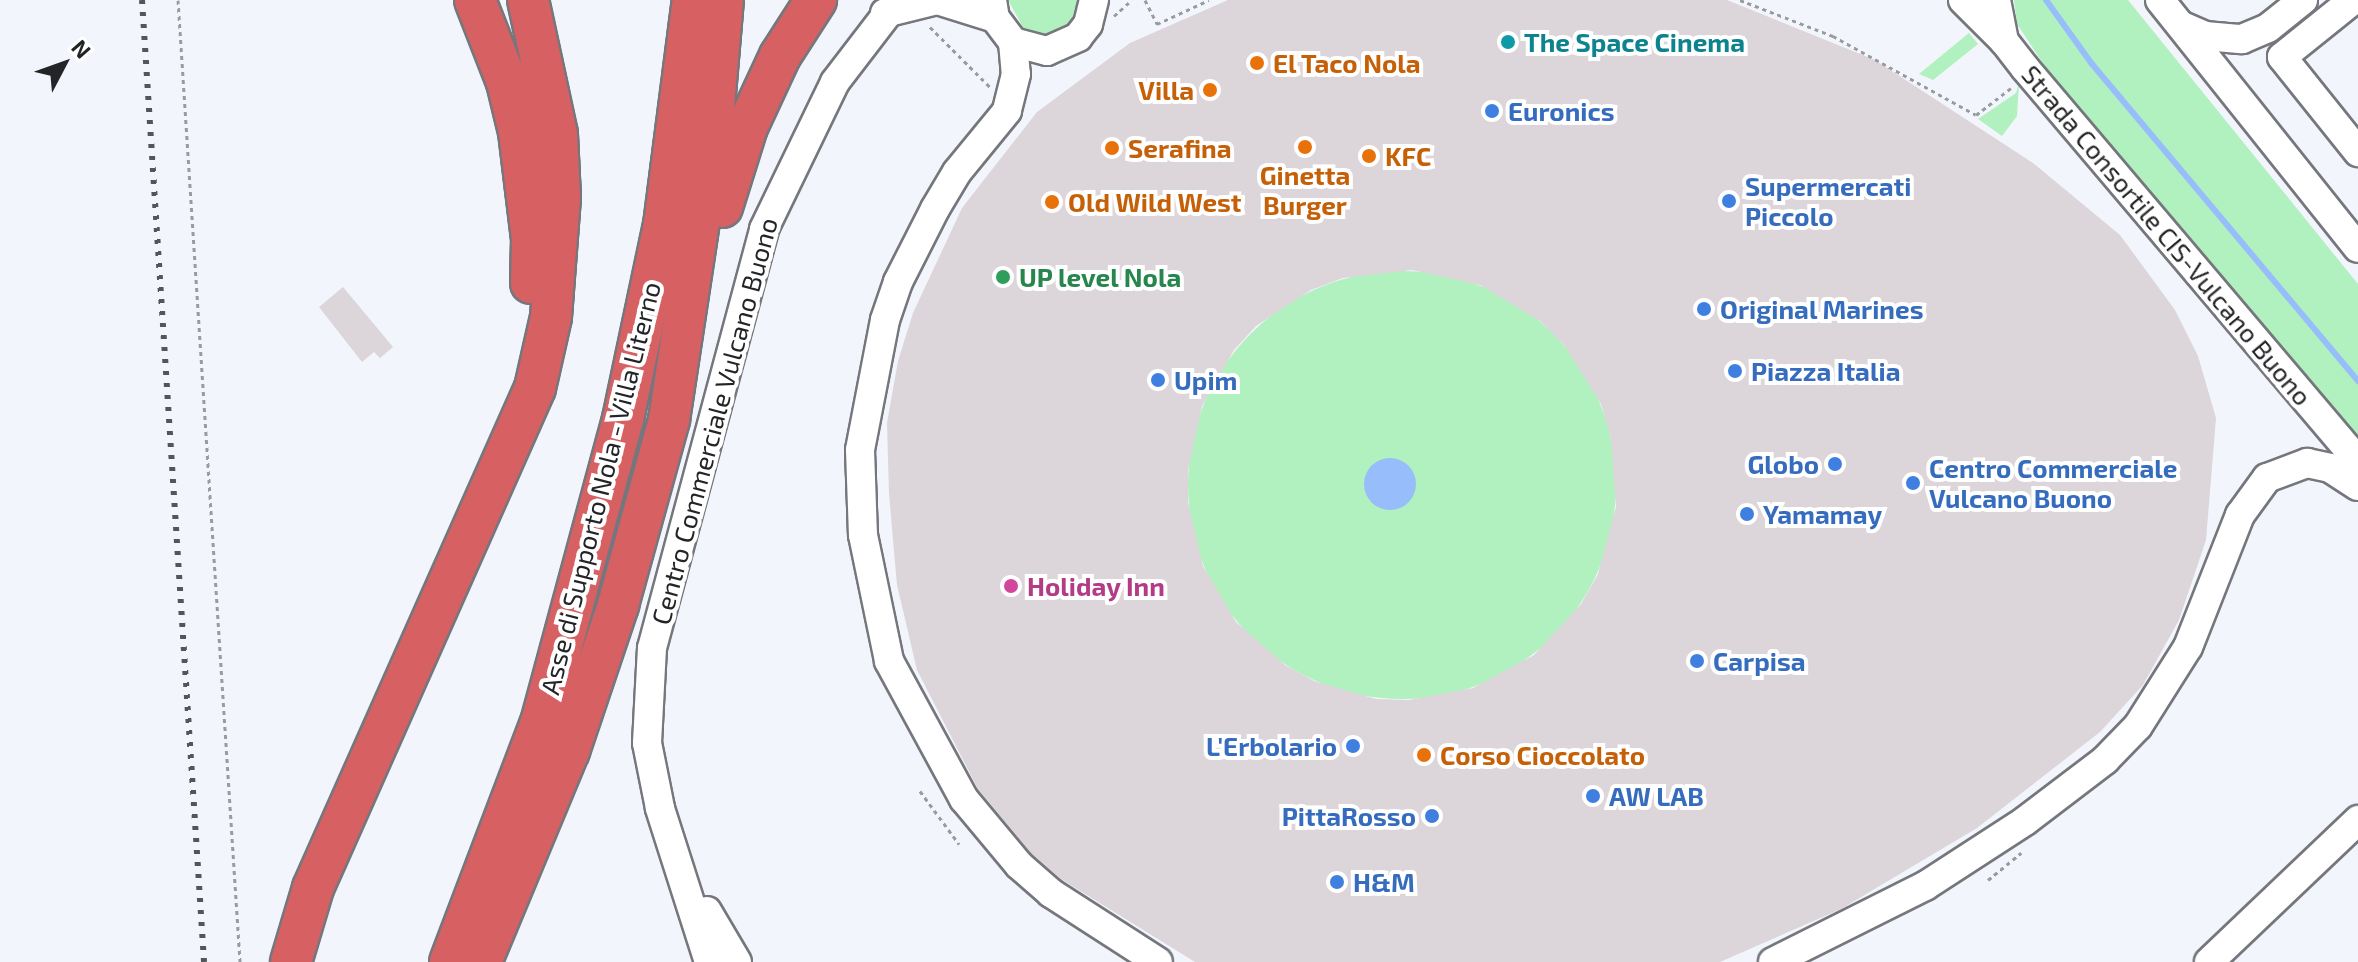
<!DOCTYPE html>
<style>
body{margin:0}
#map{position:relative;width:2358px;height:962px;overflow:hidden;background:#f2f5fc;font-family:"Exo 2",sans-serif}
div>[style]{position:absolute}
.green>*{inset:0;background:#b1f0bf}
.round{border-radius:50%}
.water>*{inset:0;background:#97bdfb}
.stream>*{height:6px;margin:-3px;padding:0 3px;transform-origin:3px;border-radius:3px;background:#97bdfb}
.building>*{inset:0;background:#dcd5d9}
.path>*{height:3px;margin-top:-1.5px;transform-origin:0;background:repeating-linear-gradient(90deg,#989b9f 0 4px,transparent 0 8px)}
.roads{filter:drop-shadow(2px 0 #75777d) drop-shadow(-2px 0 #75777d) drop-shadow(0 2px #75777d) drop-shadow(0 -2px #75777d)}
.minor>*{height:28px;margin:-14px;padding:0 14px;transform-origin:14px;border-radius:14px;background:#fff}
.highway>*{height:40px;margin:-20px;padding:0 20px;transform-origin:20px;border-radius:20px;background:#d76063}
.rail>*{height:6px;margin-top:-3px;transform-origin:0;background:repeating-linear-gradient(90deg,#545558 0 4px,transparent 0 12px)}
.dots>*{width:22px;height:22px;translate:-50% -50%;box-sizing:border-box;border:4px solid #fff;border-radius:50%}
span{translate:-50% -50%;white-space:nowrap;text-align:center;line-height:1.15;-webkit-text-stroke:8px #fff;paint-order:stroke}
.culture-label{font-size:26px;color:#0d838f;font-weight:700}
.left{translate:0 -50%;text-align:left}
.food-label{font-size:26px;color:#c56008;font-weight:700}
.right{translate:-100% -50%;text-align:right}
.shop-label{font-size:26px;color:#366cbe;font-weight:700}
.street-label{font-size:26px;color:#232426}
.leisure-label{font-size:26px;color:#27864d;font-weight:700}
.hotel-label{font-size:26px;color:#b23c85;font-weight:700}
.north{position:absolute;left:24px;top:24px;width:80px;height:80px;-webkit-text-stroke:6px #fff;paint-order:stroke;rotate:49deg;font-size:22px;font-weight:700;line-height:32px;text-align:center;color:#232426}
.north::after{content:'';display:block;margin:auto;width:28px;height:36px;background:#232426;clip-path:polygon(50% 0,100% 100%,50% 72%,0 100%)}
</style>
<div id="map">
<div class="green">
<div style="clip-path:polygon(1008px 0,1080px 0,1068px 26px,1047px 35px,1024px 29px)"></div>
<div style="clip-path:polygon(2014px 0,2128px 0,2358px 284px,2358px 447px,2050px 74px,2017px 24px)"></div>
<div style="clip-path:polygon(1969px 33px,1978px 44px,1933px 80px,1919px 74px)"></div>
<div style="clip-path:polygon(2019px 83px,2017px 116px,2002px 136px,1978px 119px,2016px 93px)"></div>
<div class="round" style="left:1188px;top:271px;width:428px;height:428px"></div>
</div>
<div class="water">
<div class="round" style="left:1364px;top:458px;width:52px;height:52px"></div>
</div>
<div class="stream">
<div style="left:2046px;top:0;width:79px;rotate:54.3deg"></div>
<div style="left:2092px;top:64px;width:414px;rotate:50deg"></div>
</div>
<div class="building">
<div style="clip-path:polygon(evenodd,1228px 0,1727px 0,1875px 60px,2033px 163px,2120px 235px,2175px 310px,2198px 356px,2216px 418px,2206px 540px,2179px 620px,2143px 685px,2100px 732px,1977px 828px,1841px 909px,1720px 962px,1195px 962px,1061px 879px,1031px 853px,978px 789px,917px 670px,897px 585px,889px 494px,887px 423px,898px 361px,913px 313px,962px 208px,1037px 112px,1130px 43px,1228px 0,1412px 270px,1480px 285px,1540px 321px,1564px 345px,1601px 404px,1611px 438px,1616px 507px,1598px 574px,1581px 604px,1534px 655px,1473px 688px,1409px 700px,1376px 699px,1314px 681px,1285px 665px,1236px 622px,1203px 566px,1188px 502px,1188px 470px,1202px 406px,1234px 350px,1256px 326px,1311px 290px,1343px 278px,1412px 270px)"></div>
<div style="clip-path:polygon(343px 287px,393px 347px,380px 358px,374px 352px,362px 362px,319px 307px)"></div>
</div>
<div class="path">
<div style="left:178px;top:0;width:964px;rotate:86.31deg"></div>
<div style="left:1145px;top:0;width:27px;rotate:63deg"></div>
<div style="left:1157px;top:24px;width:57px;rotate:-24.8deg"></div>
<div style="left:1740px;top:0;width:100px;rotate:21.2deg"></div>
<div style="left:1833px;top:36px;width:163px;rotate:28.9deg"></div>
<div style="left:1976px;top:115px;width:44px;rotate:-37.6deg"></div>
<div style="left:1114px;top:16px;width:24px;rotate:-42deg"></div>
<div style="left:930px;top:27px;width:85px;rotate:45deg"></div>
<div style="left:920px;top:791px;width:66px;rotate:53.7deg"></div>
<div style="left:1988px;top:880px;width:43px;rotate:-39.3deg"></div>
</div>
<div class="roads">
<div class="minor">
<div style="left:992px;top:0;width:18px;rotate:81deg"></div>
<div style="left:995px;top:18px;width:30px;rotate:53deg"></div>
<div style="left:1013px;top:42px;width:35px;rotate:15deg"></div>
<div style="left:1047px;top:51px;width:34px;rotate:-24deg"></div>
<div style="left:1078px;top:37px;width:16px;rotate:-52deg"></div>
<div style="left:1088px;top:24px;width:25px;rotate:-76deg"></div>
<div style="left:1963px;top:0;width:55px;rotate:45deg"></div>
<div style="left:1996px;top:0;width:42px;rotate:79deg"></div>
<div style="left:2004px;top:41px;width:34px;rotate:52deg"></div>
<div style="left:2025px;top:68px;width:515px;rotate:49.72deg"></div>
<div style="left:2160px;top:0;width:317px;rotate:51.4deg"></div>
<div style="left:2353px;top:0;width:91px;rotate:141.2deg"></div>
<div style="left:2282px;top:57px;width:122px;rotate:51.3deg"></div>
<div style="left:885px;top:13px;width:54px;rotate:-14deg"></div>
<div style="left:937px;top:0;width:61px;rotate:17.2deg"></div>
<div style="left:2182px;top:26px;width:25px;rotate:23deg"></div>
<div style="left:2205px;top:36px;width:37px;rotate:5deg"></div>
<div style="left:2242px;top:39px;width:28px;rotate:-23deg"></div>
<div style="left:2268px;top:28px;width:45px;rotate:-38.7deg"></div>
<div style="left:1013px;top:42px;width:32px;rotate:85deg"></div>
<div style="left:1016px;top:74px;width:38px;rotate:104deg"></div>
<div style="left:1007px;top:111px;width:79px;rotate:129.3deg"></div>
<div style="left:957px;top:172px;width:43px;rotate:120.7deg"></div>
<div style="left:935px;top:209px;width:82px;rotate:116.9deg"></div>
<div style="left:898px;top:282px;width:40px;rotate:108.9deg"></div>
<div style="left:885px;top:320px;width:132px;rotate:100.9deg"></div>
<div style="left:860px;top:450px;width:85px;rotate:88deg"></div>
<div style="left:863px;top:535px;width:129px;rotate:78.3deg"></div>
<div style="left:889px;top:661px;width:157px;rotate:61.5deg"></div>
<div style="left:964px;top:799px;width:86px;rotate:50.2deg"></div>
<div style="left:1019px;top:865px;width:43px;rotate:41.2deg"></div>
<div style="left:1051px;top:893px;width:127px;rotate:32.8deg"></div>
<div style="left:707px;top:911px;width:59px;rotate:59.5deg"></div>
<div style="left:709px;top:962px;width:162px;rotate:-107.7deg"></div>
<div style="left:660px;top:808px;width:66px;rotate:-101.3deg"></div>
<div style="left:647px;top:743px;width:95px;rotate:-87deg"></div>
<div style="left:652px;top:648px;width:434px;rotate:-75deg"></div>
<div style="left:764px;top:229px;width:163px;rotate:-64.2deg"></div>
<div style="left:835px;top:82px;width:103px;rotate:-52.5deg"></div>
<div style="left:1773px;top:962px;width:170px;rotate:-26.6deg"></div>
<div style="left:1925px;top:886px;width:119px;rotate:-33deg"></div>
<div style="left:2025px;top:821px;width:101px;rotate:-37.3deg"></div>
<div style="left:2105px;top:760px;width:47px;rotate:-45.9deg"></div>
<div style="left:2138px;top:726px;width:93px;rotate:-57.7deg"></div>
<div style="left:2188px;top:647px;width:142px;rotate:-68.5deg"></div>
<div style="left:2240px;top:515px;width:46px;rotate:-53.9deg"></div>
<div style="left:2267px;top:478px;width:43px;rotate:-20.6deg"></div>
<div style="left:2307px;top:463px;width:24px;rotate:12deg"></div>
<div style="left:2330px;top:468px;width:33px;rotate:33deg"></div>
<div style="left:2209px;top:962px;width:206px;rotate:-43.6deg"></div>
</div>
<div class="highway">
<div style="left:475px;top:0;width:88px;rotate:68.7deg"></div>
<div style="left:507px;top:82px;width:51px;rotate:76.5deg"></div>
<div style="left:519px;top:132px;width:108px;rotate:83.1deg"></div>
<div style="left:532px;top:239px;width:44px;rotate:91.3deg"></div>
<div style="left:722px;top:207px;width:84px;rotate:-72.6deg"></div>
<div style="left:747px;top:127px;width:78px;rotate:-65.1deg"></div>
<div style="left:780px;top:56px;width:67px;rotate:-57.3deg"></div>
<div style="left:291px;top:962px;width:77px;rotate:-73.4deg"></div>
<div style="left:313px;top:888px;width:547px;rotate:-66.06deg"></div>
<div style="left:535px;top:388px;width:73px;rotate:-77.3deg"></div>
<div style="left:551px;top:317px;width:119px;rotate:-85.7deg"></div>
<div style="left:560px;top:198px;width:64px;rotate:-92.7deg"></div>
<div style="left:557px;top:134px;width:137px;rotate:-102.2deg"></div>
<div style="left:450px;top:962px;width:256px;rotate:-69.2deg"></div>
<div style="left:541px;top:723px;width:315px;rotate:-74.9deg"></div>
<div style="left:623px;top:419px;width:198px;rotate:-78.1deg"></div>
<div style="left:664px;top:225px;width:227px;rotate:-82.7deg"></div>
<div style="left:481px;top:962px;width:229px;rotate:-67.4deg"></div>
<div style="left:569px;top:751px;width:154px;rotate:-71.4deg"></div>
<div style="left:618px;top:605px;width:192px;rotate:-74.6deg"></div>
<div style="left:669px;top:420px;width:281px;rotate:-81.4deg"></div>
<div style="left:711px;top:142px;width:143px;rotate:-85.2deg"></div>
</div>
</div>
<div class="rail">
<div style="left:142px;top:0;width:964px;rotate:86.31deg"></div>
</div>
<div class="dots">
<div style="left:1508px;top:42px;background:#0f9aa8"></div>
<div style="left:1257px;top:63px;background:#e8710a"></div>
<div style="left:1210px;top:90px;background:#e8710a"></div>
<div style="left:1492px;top:111px;background:#3f7fe0"></div>
<div style="left:1305px;top:147px;background:#e8710a"></div>
<div style="left:1112px;top:148px;background:#e8710a"></div>
<div style="left:1369px;top:156px;background:#e8710a"></div>
<div style="left:1729px;top:201px;background:#3f7fe0"></div>
<div style="left:1052px;top:202px;background:#e8710a"></div>
<div style="left:1003px;top:277px;background:#2e9e5b"></div>
<div style="left:1704px;top:309px;background:#3f7fe0"></div>
<div style="left:1735px;top:371px;background:#3f7fe0"></div>
<div style="left:1158px;top:380px;background:#3f7fe0"></div>
<div style="left:1835px;top:464px;background:#3f7fe0"></div>
<div style="left:1913px;top:483px;background:#3f7fe0"></div>
<div style="left:1747px;top:514px;background:#3f7fe0"></div>
<div style="left:1011px;top:586px;background:#d1479c"></div>
<div style="left:1697px;top:661px;background:#3f7fe0"></div>
<div style="left:1353px;top:746px;background:#3f7fe0"></div>
<div style="left:1424px;top:755px;background:#e8710a"></div>
<div style="left:1593px;top:796px;background:#3f7fe0"></div>
<div style="left:1432px;top:816px;background:#3f7fe0"></div>
<div style="left:1337px;top:882px;background:#3f7fe0"></div>
</div>
<div class="culture-label">
<span class="left" style="left:1524px;top:42px">The Space Cinema</span>
</div>
<div class="food-label">
<span class="left" style="left:1273px;top:63px">El Taco Nola</span>
<span class="right" style="left:1194px;top:90px">Villa</span>
<span class="left" style="left:1128px;top:148px">Serafina</span>
<span class="left" style="left:1385px;top:156px">KFC</span>
<span style="left:1305px;top:190px">Ginetta<br>Burger</span>
<span class="left" style="left:1068px;top:202px">Old Wild West</span>
<span class="left" style="left:1440px;top:755px">Corso Cioccolato</span>
</div>
<div class="shop-label">
<span class="left" style="left:1508px;top:111px">Euronics</span>
<span class="left" style="left:1745px;top:201px">Supermercati<br>Piccolo</span>
<span class="left" style="left:1720px;top:309px">Original Marines</span>
<span class="left" style="left:1751px;top:371px">Piazza Italia</span>
<span class="left" style="left:1174px;top:380px">Upim</span>
<span class="right" style="left:1819px;top:464px">Globo</span>
<span class="left" style="left:1929px;top:483px">Centro Commerciale<br>Vulcano Buono</span>
<span class="left" style="left:1763px;top:514px">Yamamay</span>
<span class="left" style="left:1713px;top:661px">Carpisa</span>
<span class="right" style="left:1337px;top:746px">L'Erbolario</span>
<span class="left" style="left:1609px;top:796px">AW LAB</span>
<span class="right" style="left:1416px;top:816px">PittaRosso</span>
<span class="left" style="left:1353px;top:882px">H&amp;M</span>
</div>
<div class="street-label">
<span style="left:2167px;top:235px;rotate:50deg">Strada Consortile CIS-Vulcano Buono</span>
<span style="left:714px;top:421px;rotate:-75deg">Centro Commerciale Vulcano Buono</span>
<span style="left:600px;top:488px;rotate:-76deg">Asse di Supporto Nola - Villa Literno</span>
</div>
<div class="leisure-label">
<span class="left" style="left:1019px;top:277px">UP level Nola</span>
</div>
<div class="hotel-label">
<span class="left" style="left:1027px;top:586px">Holiday Inn</span>
</div>
<div class="north">N</div>
</div>
